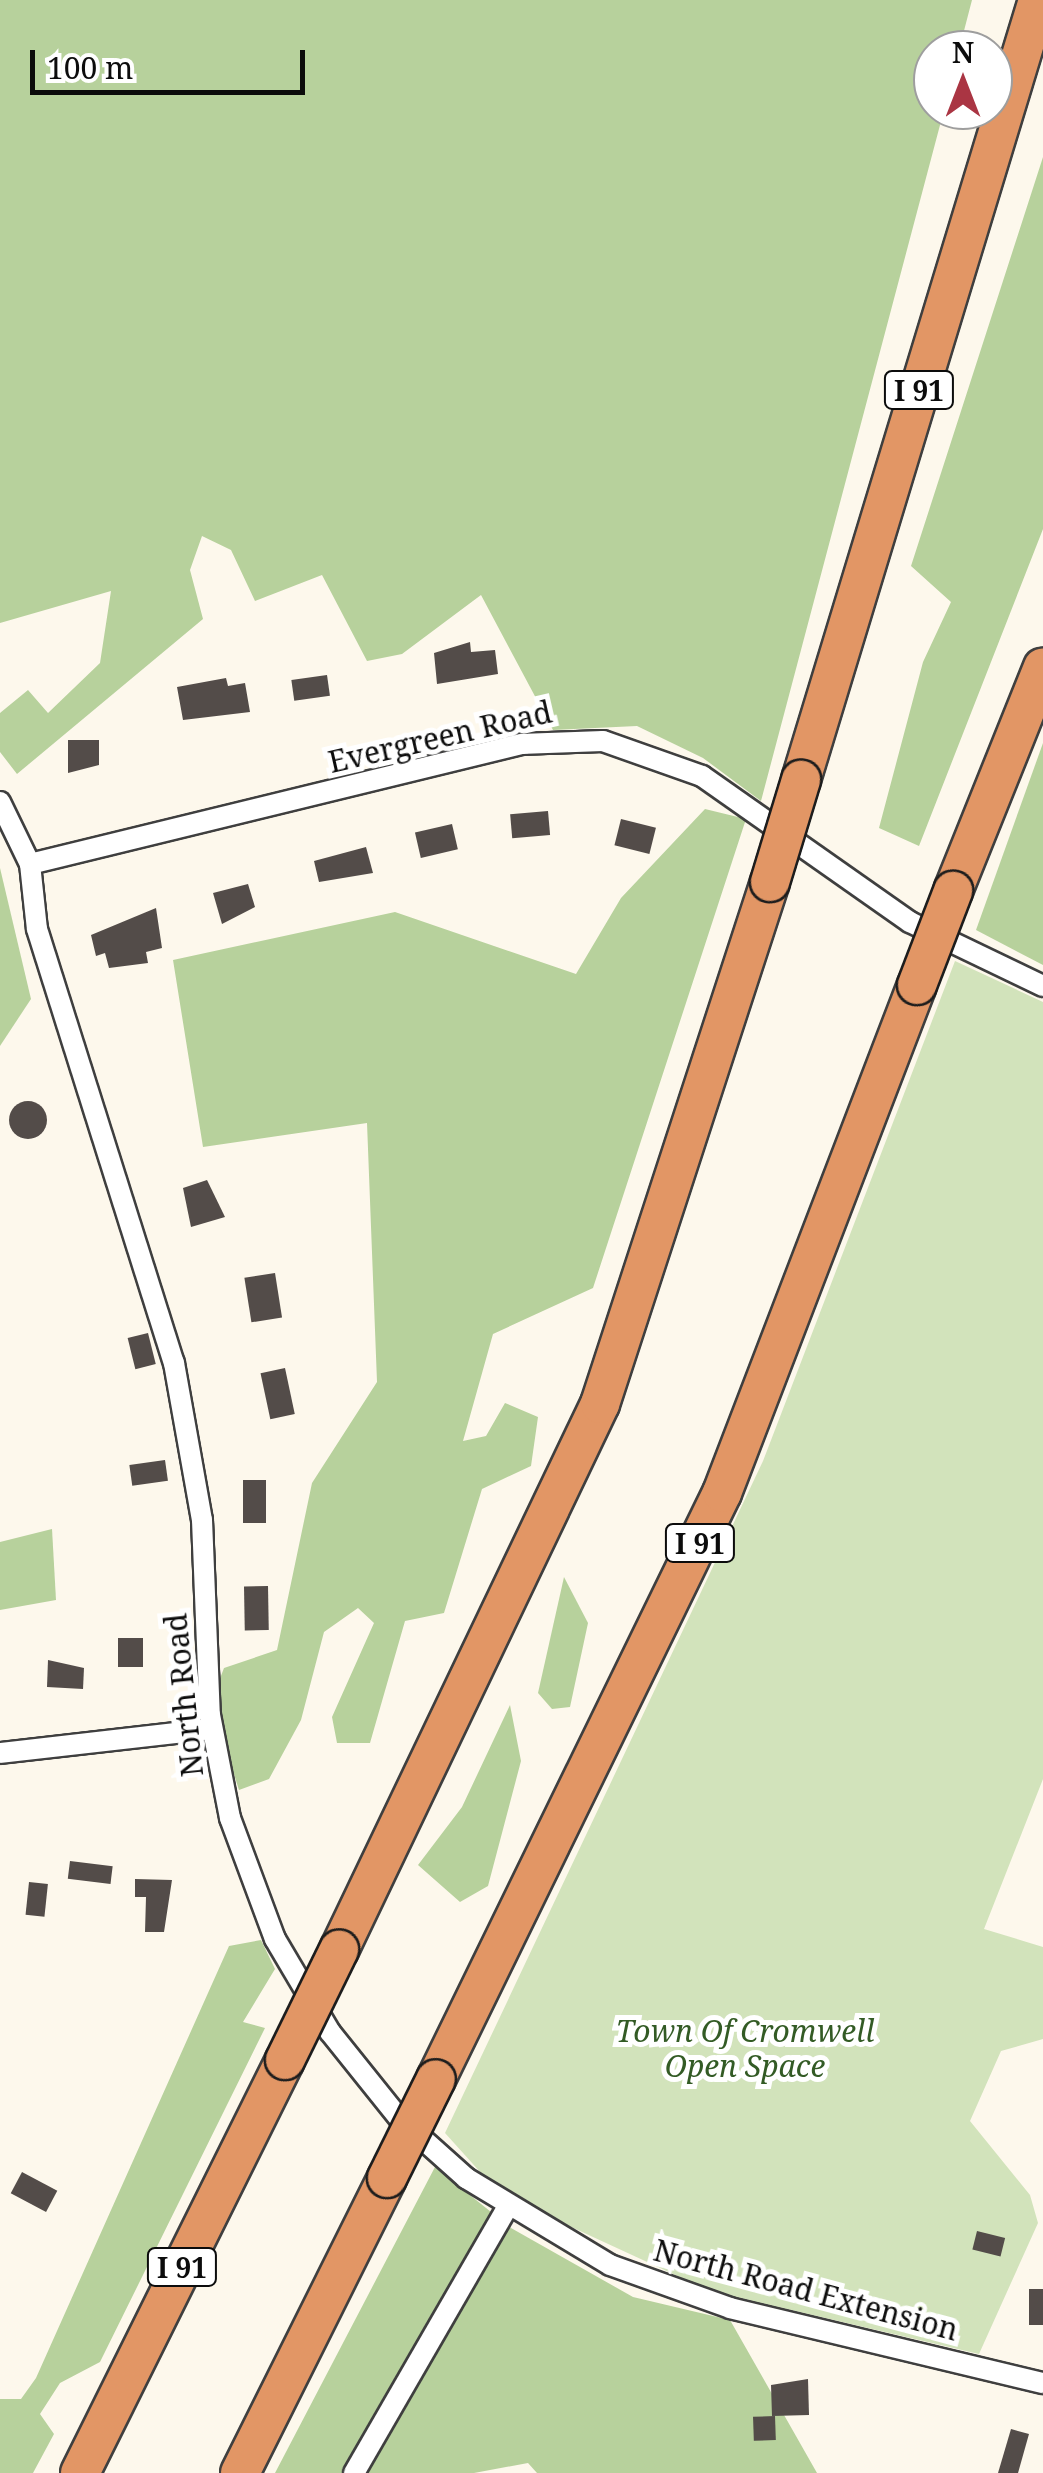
<!DOCTYPE html>
<style>
body{margin:0}
#map{position:relative;width:1043px;height:2473px;overflow:hidden;background:#fdf8ec;font-family:"Noto Serif",serif}
div>[style]{position:absolute}
.green>*{inset:0;background:#d2e3bb}
.forest>*{inset:0;background:#b7d19c}
.building>*{inset:0;background:#534c49;transform-origin:0 0}
.round{border-radius:50%}
.roads{filter:drop-shadow(2px 0 #3f3f3f) drop-shadow(-2px 0 #3f3f3f) drop-shadow(0 2px #3f3f3f) drop-shadow(0 -2px #3f3f3f)}
.minor>*{height:20px;margin:-10px;padding:0 10px;transform-origin:10px;border-radius:10px;background:#fff}
.motorway>*{height:38px;margin:-19px;padding:0 19px;transform-origin:19px;border-radius:19px;background:#e29665}
.bridges{filter:drop-shadow(2px 0 #1d1d1d) drop-shadow(-2px 0 #1d1d1d) drop-shadow(0 2px #1d1d1d) drop-shadow(0 -2px #1d1d1d)}
.motorway-bridge>*{height:38px;margin:-19px;padding:0 19px;transform-origin:19px;border-radius:19px;background:#e29665}
span{translate:-50% -50%;white-space:nowrap;text-align:center;line-height:1.15;-webkit-text-stroke:10px #fff;paint-order:stroke}
.shield-label span{padding:2px 8px;background:#fff;border:2px solid;border-radius:8px;-webkit-text-stroke-width:0}
.shield-label{font-size:28px;color:#0c0c0c;font-weight:700}
.street-label{font-size:30px;color:#0c0c0c}
.park-label{font-size:30px;color:#335b25;font-style:italic}
.north{position:absolute;left:913px;top:30px;width:100px;height:100px;box-sizing:border-box;background:#fff;border:2px solid #9e9e9e;border-radius:50%;rotate:0deg;font-size:28px;font-weight:700;line-height:40px;text-align:center;color:#0c0c0c}
.north::after{content:'';display:block;margin:auto;width:35px;height:45px;background:#aa3543;clip-path:polygon(50% 0,100% 100%,50% 72%,0 100%)}
.scale{position:absolute;left:30px;top:50px;width:275px;height:45px;box-sizing:border-box;border:5px solid #0c0c0c;border-top:0;padding-left:12px;font-size:30px;line-height:35px;white-space:nowrap;color:#0c0c0c;-webkit-text-stroke:8px #fff;paint-order:stroke}
</style>
<div id="map">
<div class="green">
<div style="clip-path:polygon(955px 961px,1043px 1002px,1043px 1779px,984px 1929px,1043px 1947px,1043px 2039px,1001px 2051px,970px 2121px,1030px 2195px,1038px 2223px,979px 2354px,710px 2291px,500px 2194px,445px 2133px,763px 1461px)"></div>
</div>
<div class="forest">
<div style="clip-path:polygon(0 0,972px 0,959px 50px,933px 50px,933px 110px,944px 110px,761px 801px,703px 758px,637px 726px,553px 730px,481px 595px,402px 654px,367px 661px,322px 575px,255px 601px,231px 550px,202px 536px,190px 570px,203px 619px,17px 774px,0 752px,0 713px,28px 690px,48px 713px,100px 663px,111px 591px,0 623px)"></div>
<div style="clip-path:polygon(1043px 157px,1043px 529px,919px 846px,879px 828px,923px 662px,951px 602px,911px 566px)"></div>
<div style="clip-path:polygon(1043px 743px,1043px 965px,976px 930px)"></div>
<div style="clip-path:polygon(705px 809px,746px 819px,593px 1288px,493px 1334px,463px 1441px,486px 1436px,505px 1403px,538px 1417px,531px 1466px,482px 1489px,444px 1613px,405px 1621px,370px 1743px,337px 1743px,332px 1717px,374px 1623px,358px 1608px,324px 1632px,301px 1720px,269px 1779px,239px 1790px,211px 1702px,224px 1668px,277px 1650px,312px 1483px,377px 1382px,367px 1123px,203px 1147px,173px 960px,395px 912px,576px 974px,621px 898px)"></div>
<div style="clip-path:polygon(0 868px,31px 999px,0 1046px)"></div>
<div style="clip-path:polygon(52px 1529px,56px 1600px,0 1610px,0 1542px)"></div>
<div style="clip-path:polygon(564px 1577px,588px 1623px,570px 1707px,552px 1709px,538px 1693px)"></div>
<div style="clip-path:polygon(510px 1705px,521px 1761px,488px 1886px,460px 1902px,418px 1865px,462px 1807px)"></div>
<div style="clip-path:polygon(261px 1940px,275px 1969px,243px 2022px,265px 2028px,100px 2362px,60px 2383px,40px 2414px,54px 2434px,33px 2473px,0 2473px,0 2399px,21px 2399px,36px 2378px,229px 1946px)"></div>
<div style="clip-path:polygon(435px 2167px,511px 2228px,633px 2297px,730px 2320px,817px 2473px,537px 2473px,528px 2463px,474px 2473px,275px 2473px)"></div>
</div>
<div class="building">
<div style="clip-path:polygon(470px 642px,471px 652px,495px 650px,498px 674px,437px 684px,434px 653px)"></div>
<div style="left:327px;top:675px;width:21px;height:36px;rotate:82deg"></div>
<div style="clip-path:polygon(226px 678px,228px 686px,245px 683px,250px 712px,183px 720px,177px 687px)"></div>
<div style="clip-path:polygon(68px 740px,99px 740px,99px 765px,68px 773px)"></div>
<div style="left:548px;top:811px;width:24px;height:38px;rotate:85deg"></div>
<div style="left:621px;top:819px;width:36px;height:27px;rotate:14deg"></div>
<div style="left:452px;top:824px;width:26px;height:38px;rotate:77deg"></div>
<div style="clip-path:polygon(366px 847px,373px 873px,319px 882px,314px 861px)"></div>
<div style="clip-path:polygon(248px 884px,255px 907px,222px 924px,213px 893px)"></div>
<div style="clip-path:polygon(156px 908px,162px 948px,146px 952px,148px 963px,109px 968px,105px 953px,96px 956px,91px 935px)"></div>
<div class="round" style="left:9px;top:1101px;width:38px;height:38px"></div>
<div style="clip-path:polygon(207px 1180px,225px 1217px,191px 1227px,183px 1188px)"></div>
<div style="left:275px;top:1273px;width:45px;height:31px;rotate:81deg"></div>
<div style="left:148px;top:1333px;width:32px;height:21px;rotate:76deg"></div>
<div style="left:285px;top:1368px;width:47px;height:25px;rotate:78deg"></div>
<div style="left:165px;top:1460px;width:21px;height:36px;rotate:82deg"></div>
<div style="left:243px;top:1480px;width:23px;height:43px"></div>
<div style="left:268px;top:1586px;width:44px;height:24px;rotate:89deg"></div>
<div style="left:118px;top:1638px;width:25px;height:29px"></div>
<div style="clip-path:polygon(48px 1660px,84px 1668px,83px 1689px,47px 1687px)"></div>
<div style="left:70px;top:1861px;width:43px;height:18px;rotate:7deg"></div>
<div style="clip-path:polygon(135px 1879px,172px 1880px,164px 1932px,145px 1932px,146px 1897px,135px 1897px)"></div>
<div style="left:29px;top:1882px;width:19px;height:33px;rotate:6deg"></div>
<div style="left:22px;top:2172px;width:40px;height:24px;rotate:28deg"></div>
<div style="left:977px;top:2231px;width:29px;height:19px;rotate:14deg"></div>
<div style="left:1029px;top:2289px;width:14px;height:36px"></div>
<div style="clip-path:polygon(808px 2379px,809px 2415px,772px 2416px,771px 2385px)"></div>
<div style="left:775px;top:2416px;width:24px;height:22px;rotate:88deg"></div>
<div style="clip-path:polygon(1011px 2429px,1029px 2434px,1018px 2473px,998px 2473px)"></div>
</div>
<div class="roads">
<div class="minor">
<div style="left:0;top:802px;width:69px;rotate:64.2deg"></div>
<div style="left:30px;top:864px;width:65px;rotate:83.9deg"></div>
<div style="left:37px;top:929px;width:455px;rotate:72.5deg"></div>
<div style="left:174px;top:1363px;width:159px;rotate:79.9deg"></div>
<div style="left:202px;top:1520px;width:195px;rotate:87.7deg"></div>
<div style="left:210px;top:1715px;width:105px;rotate:79deg"></div>
<div style="left:230px;top:1818px;width:129px;rotate:69.6deg"></div>
<div style="left:275px;top:1939px;width:108px;rotate:59.4deg"></div>
<div style="left:330px;top:2032px;width:110px;rotate:51.3deg"></div>
<div style="left:399px;top:2118px;width:90px;rotate:41.8deg"></div>
<div style="left:466px;top:2178px;width:168px;rotate:31.1deg"></div>
<div style="left:610px;top:2265px;width:127px;rotate:19.7deg"></div>
<div style="left:730px;top:2308px;width:322px;rotate:13.5deg"></div>
<div style="left:30px;top:864px;width:506px;rotate:-13.71deg"></div>
<div style="left:522px;top:744px;width:81px;rotate:-2.1deg"></div>
<div style="left:603px;top:741px;width:105px;rotate:19.5deg"></div>
<div style="left:702px;top:776px;width:254px;rotate:35.1deg"></div>
<div style="left:910px;top:922px;width:148px;rotate:25.7deg"></div>
<div style="left:0;top:1753px;width:213px;rotate:-6.5deg"></div>
<div style="left:354px;top:2473px;width:306px;rotate:-60deg"></div>
</div>
<div class="motorway">
<div style="left:801px;top:780px;width:815px;rotate:-73.1deg"></div>
<div style="left:953px;top:891px;width:241px;rotate:-68.1deg"></div>
<div style="left:339px;top:1950px;width:605px;rotate:-64.45deg"></div>
<div style="left:600px;top:1404px;width:549px;rotate:-71.96deg"></div>
<div style="left:436px;top:2079px;width:652px;rotate:-63.99deg"></div>
<div style="left:722px;top:1493px;width:544px;rotate:-69deg"></div>
<div style="left:80px;top:2473px;width:461px;rotate:-63.6deg"></div>
<div style="left:240px;top:2473px;width:330px;rotate:-63.5deg"></div>
</div>
</div>
<div class="bridges">
<div class="motorway-bridge">
<div style="left:770px;top:882px;width:107px;rotate:-73.1deg"></div>
<div style="left:917px;top:985px;width:101px;rotate:-69deg"></div>
<div style="left:285px;top:2060px;width:123px;rotate:-63.9deg"></div>
<div style="left:387px;top:2178px;width:110px;rotate:-63.7deg"></div>
</div>
</div>
<div class="shield-label">
<span style="left:919px;top:390px">I 91</span>
<span style="left:700px;top:1543px">I 91</span>
<span style="left:182px;top:2267px">I 91</span>
</div>
<div class="street-label">
<span style="left:440px;top:737px;rotate:-13deg">Evergreen Road</span>
<span style="left:184px;top:1695px;rotate:-96deg">North Road</span>
<span style="left:806px;top:2290px;rotate:15deg">North Road Extension</span>
</div>
<div class="park-label">
<span style="left:745px;top:2048px">Town Of Cromwell<br>Open Space</span>
</div>
<div class="north">N</div>
<div class="scale">100 m</div>
</div>
